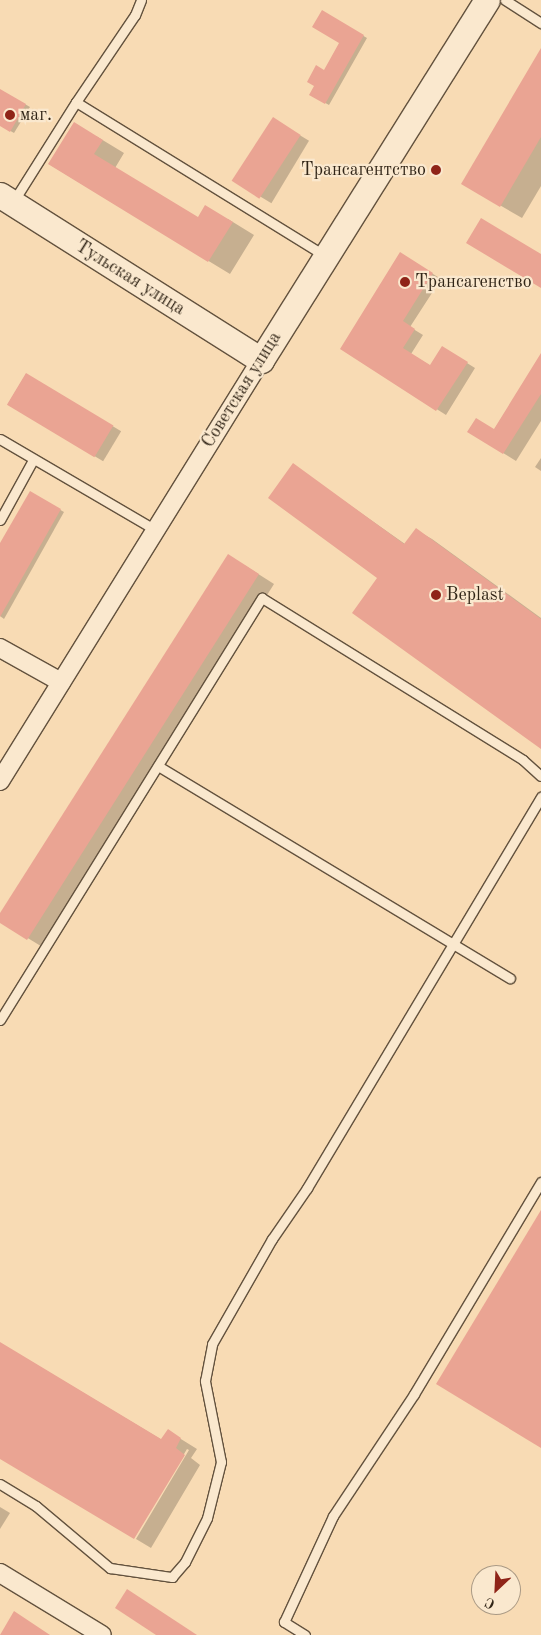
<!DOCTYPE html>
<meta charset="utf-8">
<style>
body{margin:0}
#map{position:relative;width:541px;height:1635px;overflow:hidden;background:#f8dbb4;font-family:"Old Standard TT",serif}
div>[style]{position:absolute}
.shadow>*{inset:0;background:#0003;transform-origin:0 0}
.building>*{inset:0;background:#eaa493;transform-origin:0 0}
.roads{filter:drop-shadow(1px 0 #63523e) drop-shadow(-1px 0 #63523e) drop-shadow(0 1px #63523e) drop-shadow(0 -1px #63523e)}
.service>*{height:9px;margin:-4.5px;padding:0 4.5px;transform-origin:4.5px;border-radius:4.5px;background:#fae8ce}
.minor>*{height:18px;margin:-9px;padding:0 9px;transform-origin:9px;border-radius:9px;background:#fae8ce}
.secondary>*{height:25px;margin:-12.5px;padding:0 12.5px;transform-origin:12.5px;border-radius:12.5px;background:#fae8ce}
.dots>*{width:14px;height:14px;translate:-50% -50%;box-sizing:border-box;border:2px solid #fae8ce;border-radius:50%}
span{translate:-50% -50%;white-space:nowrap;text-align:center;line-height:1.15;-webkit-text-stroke:4.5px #fae8ce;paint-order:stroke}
.poi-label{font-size:18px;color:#312517}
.left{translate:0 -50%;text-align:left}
.right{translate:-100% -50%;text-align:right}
.street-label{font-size:18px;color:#312517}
.north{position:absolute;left:471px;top:1565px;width:50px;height:50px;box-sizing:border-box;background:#fae8ce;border:1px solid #aa9a85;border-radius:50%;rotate:205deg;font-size:14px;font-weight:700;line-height:20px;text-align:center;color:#312517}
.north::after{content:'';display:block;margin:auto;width:18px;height:22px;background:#8f2418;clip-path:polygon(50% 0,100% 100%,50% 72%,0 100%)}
</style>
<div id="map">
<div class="shadow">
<div style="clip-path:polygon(322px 12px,367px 38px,329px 105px,311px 95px,341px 43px)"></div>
<div style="clip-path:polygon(541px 57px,541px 186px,522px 218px,463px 184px)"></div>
<div style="clip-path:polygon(0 90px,30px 107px,14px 133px,0 125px)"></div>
<div style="left:273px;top:119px;width:42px;height:73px;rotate:31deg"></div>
<div style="clip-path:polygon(96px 136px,124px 153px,115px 168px,198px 218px,228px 219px,254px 235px,230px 274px,49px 164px)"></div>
<div style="clip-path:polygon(409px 259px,441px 279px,410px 327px,423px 335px,411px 354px,431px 366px,451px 353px,475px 368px,446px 415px,342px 349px)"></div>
<div style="clip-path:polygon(541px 355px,541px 421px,516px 461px,469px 432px,494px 430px)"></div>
<div style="left:26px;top:374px;width:111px;height:35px;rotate:31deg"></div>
<div style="clip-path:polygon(541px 458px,541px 471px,535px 467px)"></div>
<div style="clip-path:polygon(293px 465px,405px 544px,416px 530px,432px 539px,541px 618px,541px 748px,379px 578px)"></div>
<div style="clip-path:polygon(30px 493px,64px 512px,4px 619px,0 616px,0 546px)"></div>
<div style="clip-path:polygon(244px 565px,274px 584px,44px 948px,0 921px,0 915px)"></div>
<div style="clip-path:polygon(0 1343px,162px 1440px,168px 1431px,197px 1449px,191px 1458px,200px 1465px,151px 1548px,136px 1539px,189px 1450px,187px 1449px,134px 1538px,0 1458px)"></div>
<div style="clip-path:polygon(0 1507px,10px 1513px,0 1529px)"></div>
</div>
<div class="building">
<div style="clip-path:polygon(322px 10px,364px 35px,325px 104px,309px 95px,314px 86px,307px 82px,316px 65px,324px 70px,339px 43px,312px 27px)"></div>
<div style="clip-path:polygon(541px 48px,541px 137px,500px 207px,461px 184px)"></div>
<div style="clip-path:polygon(0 89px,26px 104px,10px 132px,0 126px)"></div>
<div style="left:273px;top:117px;width:33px;height:76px;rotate:33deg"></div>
<div style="clip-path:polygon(74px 122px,103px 140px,94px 154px,198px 217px,205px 205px,233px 222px,208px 262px,48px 164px)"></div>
<div style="clip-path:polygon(481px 218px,541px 254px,541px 288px,466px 243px)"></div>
<div style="clip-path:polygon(400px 252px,433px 273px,403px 321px,415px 329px,403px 348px,430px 365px,442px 346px,468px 362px,436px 411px,340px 349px)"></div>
<div style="clip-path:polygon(541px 353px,541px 394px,503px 454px,467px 432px,476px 418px,494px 429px)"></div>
<div style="left:26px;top:373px;width:102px;height:37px;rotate:31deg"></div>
<div style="clip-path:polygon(293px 463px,404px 544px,416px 528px,541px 619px,541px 749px,352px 613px,377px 578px,268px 498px)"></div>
<div style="clip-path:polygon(30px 491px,61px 509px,0 617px,0 543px)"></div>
<div style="clip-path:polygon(228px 554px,259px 574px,27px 940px,0 923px,0 913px)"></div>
<div style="clip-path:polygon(541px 1210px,541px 1448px,436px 1384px)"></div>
<div style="clip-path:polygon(0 1342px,161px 1439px,168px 1429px,181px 1438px,176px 1448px,185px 1455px,134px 1539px,0 1459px)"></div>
<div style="clip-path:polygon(127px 1589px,197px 1635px,156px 1635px,115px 1608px)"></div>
<div style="clip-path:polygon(14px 1611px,50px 1635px,0 1635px)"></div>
</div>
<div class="roads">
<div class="service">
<div style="left:505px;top:0;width:43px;rotate:32.6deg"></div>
<div style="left:76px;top:102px;width:105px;rotate:-55.9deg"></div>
<div style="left:135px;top:15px;width:16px;rotate:-68deg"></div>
<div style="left:13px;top:202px;width:118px;rotate:-57.8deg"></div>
<div style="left:76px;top:102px;width:291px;rotate:31.7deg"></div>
<div style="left:0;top:439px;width:181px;rotate:30.3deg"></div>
<div style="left:0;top:520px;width:68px;rotate:-61.2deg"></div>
<div style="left:158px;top:766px;width:411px;rotate:31.1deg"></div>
<div style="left:0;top:1020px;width:497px;rotate:-58.2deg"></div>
<div style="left:262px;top:598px;width:307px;rotate:31.8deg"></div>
<div style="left:523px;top:760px;width:24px;rotate:42deg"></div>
<div style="left:0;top:1484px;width:42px;rotate:31.4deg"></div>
<div style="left:36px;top:1506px;width:97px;rotate:40deg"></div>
<div style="left:110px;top:1568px;width:63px;rotate:8.3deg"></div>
<div style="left:172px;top:1577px;width:20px;rotate:-49deg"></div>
<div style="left:185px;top:1562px;width:49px;rotate:-63.4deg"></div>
<div style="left:207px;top:1518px;width:58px;rotate:-76deg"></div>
<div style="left:221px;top:1462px;width:83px;rotate:-101.2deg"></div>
<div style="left:205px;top:1381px;width:38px;rotate:-79deg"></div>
<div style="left:212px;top:1344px;width:121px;rotate:-60.3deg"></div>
<div style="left:272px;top:1239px;width:62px;rotate:-55.5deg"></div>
<div style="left:307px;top:1188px;width:456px;rotate:-59.1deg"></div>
<div style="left:305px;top:1635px;width:25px;rotate:-148deg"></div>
<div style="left:284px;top:1622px;width:117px;rotate:-65.2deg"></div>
<div style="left:333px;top:1516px;width:146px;rotate:-56.4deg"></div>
<div style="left:414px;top:1394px;width:247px;rotate:-59.1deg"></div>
</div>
<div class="minor">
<div style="left:0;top:648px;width:70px;rotate:29.1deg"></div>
<div style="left:0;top:781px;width:495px;rotate:-58.2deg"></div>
<div style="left:0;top:1573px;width:119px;rotate:31.3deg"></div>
</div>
<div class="secondary">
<div style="left:0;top:195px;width:309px;rotate:32.3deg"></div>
<div style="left:261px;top:360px;width:425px;rotate:-57.9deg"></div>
</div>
</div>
<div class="dots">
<div style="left:10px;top:115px;background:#8f2418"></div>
<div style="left:436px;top:170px;background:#8f2418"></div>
<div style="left:405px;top:282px;background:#8f2418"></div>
<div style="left:436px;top:595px;background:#8f2418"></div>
</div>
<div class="poi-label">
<span class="left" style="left:20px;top:115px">маг.</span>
<span class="right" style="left:426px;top:170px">Трансагентство</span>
<span class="left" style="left:415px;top:282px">Трансагенство</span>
<span class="left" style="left:446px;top:595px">Beplast</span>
</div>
<div class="street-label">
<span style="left:130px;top:278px;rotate:32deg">Тульская улица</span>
<span style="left:242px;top:390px;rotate:-58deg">Советская улица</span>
</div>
<div class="north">С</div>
</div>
